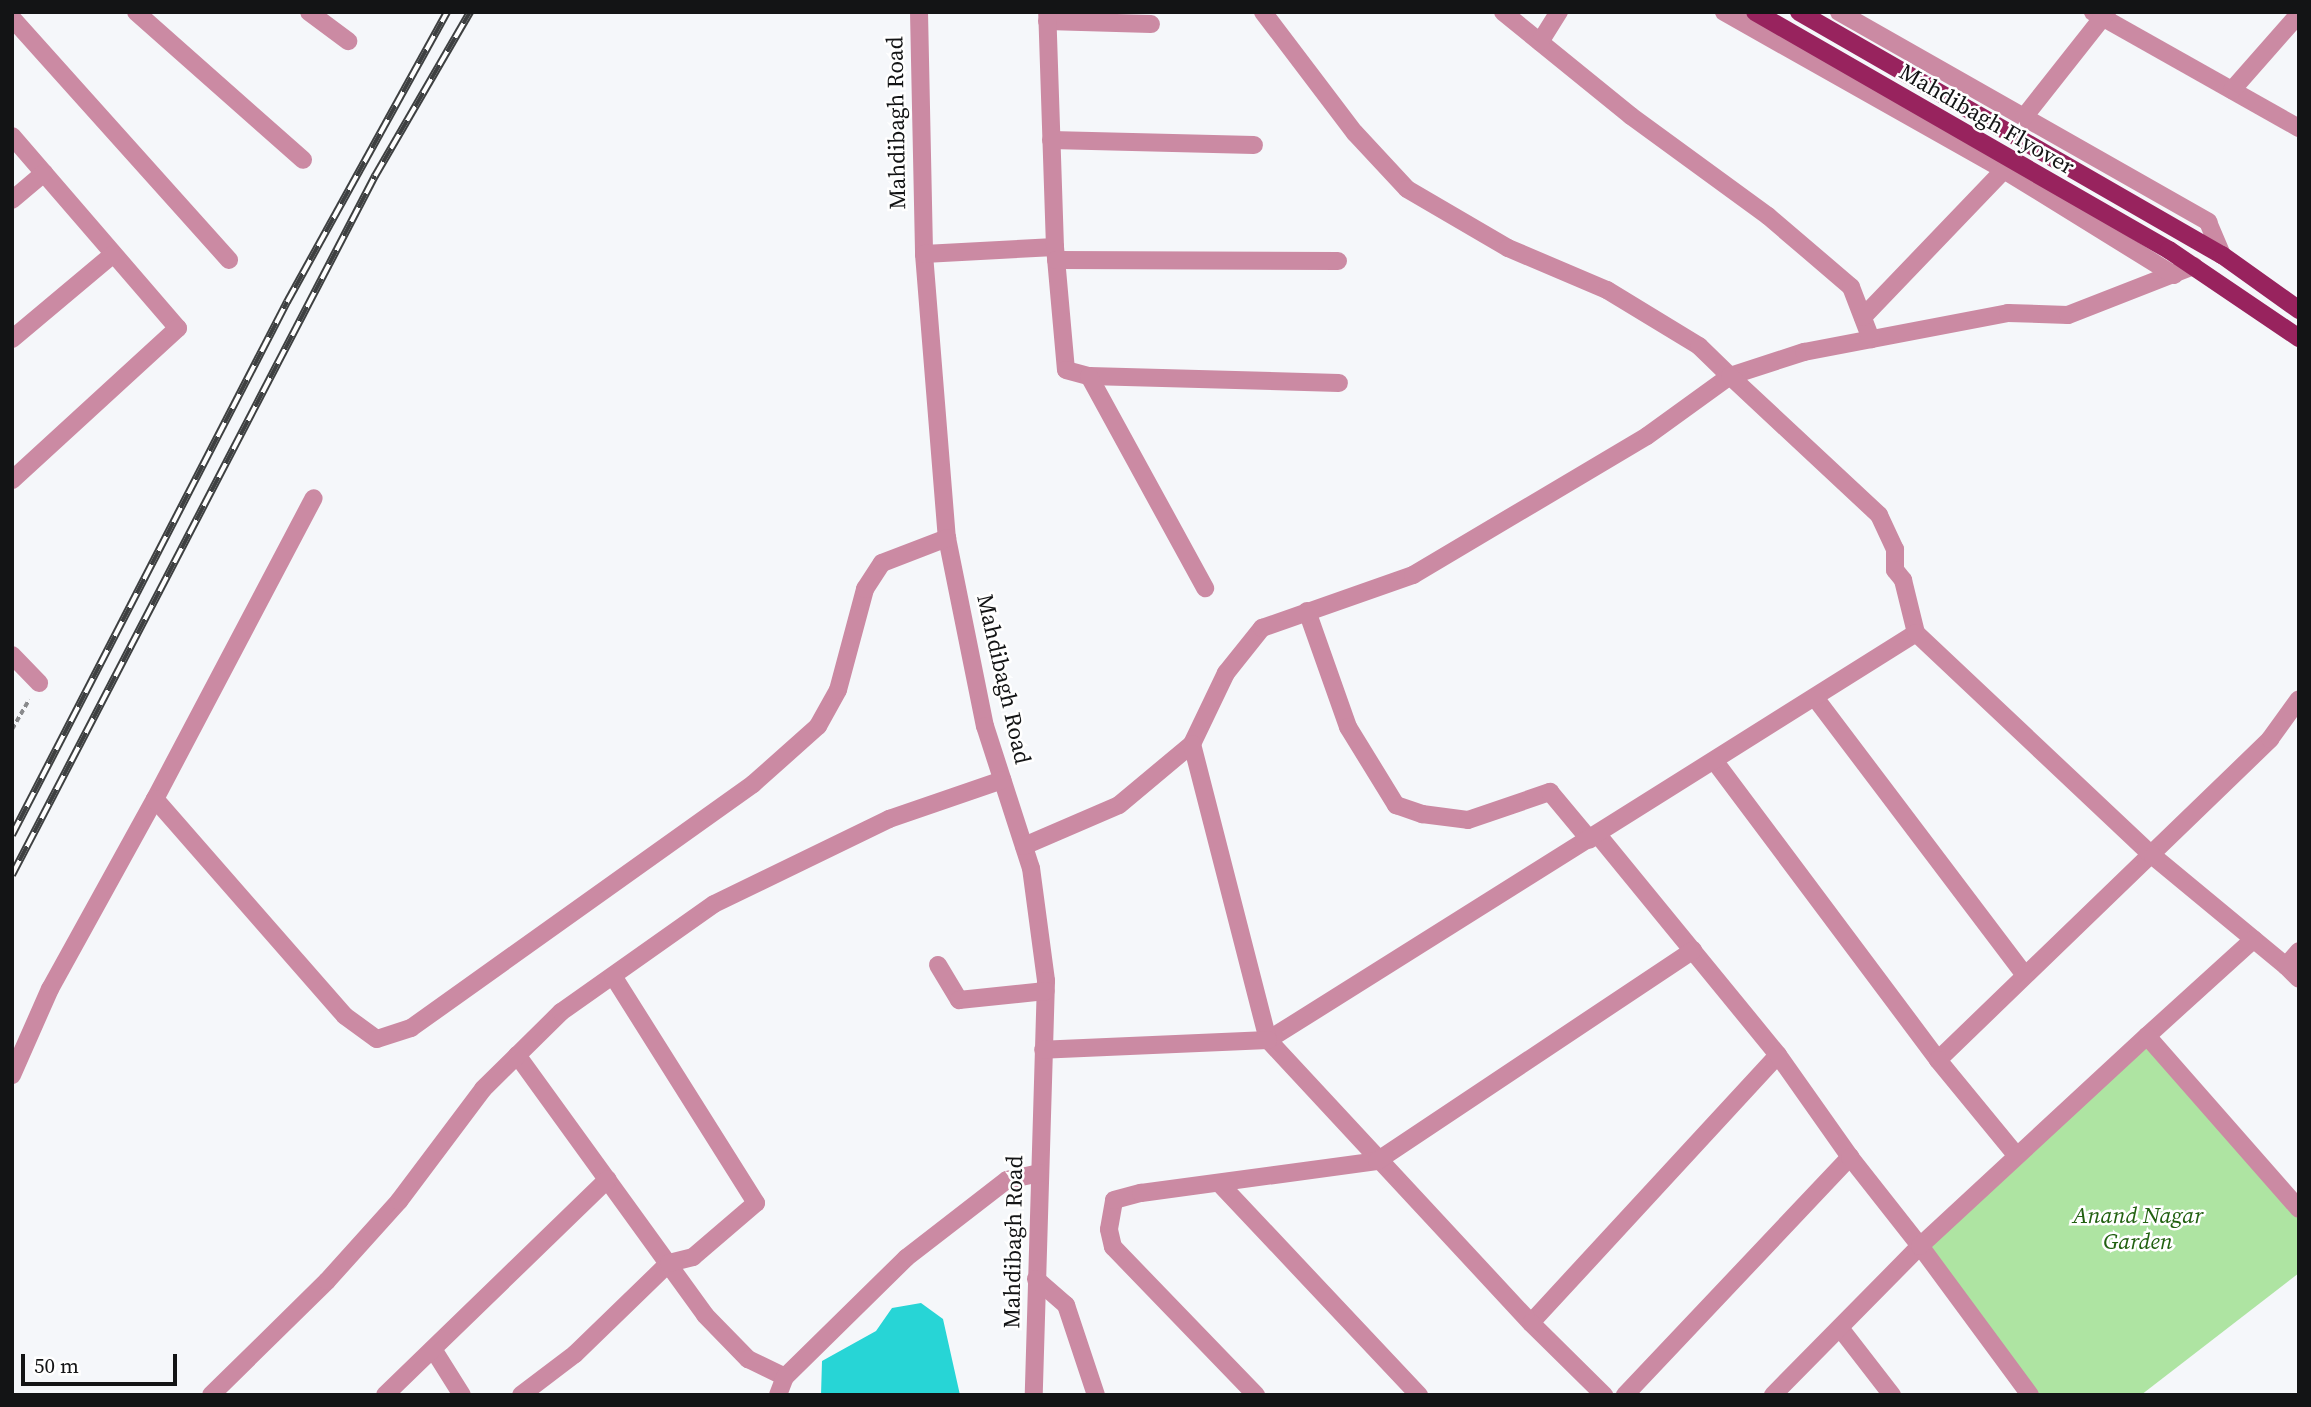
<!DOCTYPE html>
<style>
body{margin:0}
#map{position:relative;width:2311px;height:1407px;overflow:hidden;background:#f5f7fa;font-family:"Source Serif 4",serif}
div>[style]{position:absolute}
.green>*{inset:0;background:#aee4a2}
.water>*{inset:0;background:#27d5d6}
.path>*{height:3.5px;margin-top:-1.75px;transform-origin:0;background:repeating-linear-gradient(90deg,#898a8c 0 5px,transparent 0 8.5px)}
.minor>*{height:18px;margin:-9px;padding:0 9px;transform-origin:9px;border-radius:9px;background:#cb8aa3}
.major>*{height:18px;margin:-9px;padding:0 9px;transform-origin:9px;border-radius:9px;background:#98235e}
.rail>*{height:8px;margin-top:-4px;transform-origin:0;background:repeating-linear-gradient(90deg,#fff 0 16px,#3e4041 0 32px);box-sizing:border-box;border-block:2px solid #3e4041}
span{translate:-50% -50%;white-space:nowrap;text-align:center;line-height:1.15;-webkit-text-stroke:5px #fff;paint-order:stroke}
.street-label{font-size:23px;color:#131415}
.park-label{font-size:23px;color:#226111;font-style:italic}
.frame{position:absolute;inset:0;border:14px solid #131415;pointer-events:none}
.scale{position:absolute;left:21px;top:1354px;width:156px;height:32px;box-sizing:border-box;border:4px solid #131415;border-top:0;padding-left:9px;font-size:21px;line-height:24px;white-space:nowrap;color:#131415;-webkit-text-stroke:5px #fff;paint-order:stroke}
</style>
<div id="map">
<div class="green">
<div style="clip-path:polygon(2147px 1036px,2299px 1209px,2299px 1273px,2141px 1395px,2030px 1395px,1920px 1246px)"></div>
</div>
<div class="water">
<div style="clip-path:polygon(921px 1303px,943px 1319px,960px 1395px,821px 1395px,822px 1361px,876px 1331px,892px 1308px)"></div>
</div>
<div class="path">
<div style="left:12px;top:729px;width:34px;rotate:-60deg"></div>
</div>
<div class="minor">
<div style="left:136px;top:12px;width:223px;rotate:41.5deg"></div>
<div style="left:309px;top:12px;width:49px;rotate:36.6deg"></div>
<div style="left:919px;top:12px;width:242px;rotate:88.8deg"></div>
<div style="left:924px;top:254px;width:285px;rotate:85.4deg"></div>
<div style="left:947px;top:538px;width:192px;rotate:78.6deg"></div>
<div style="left:985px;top:726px;width:149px;rotate:72.1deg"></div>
<div style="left:1031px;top:868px;width:114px;rotate:82.4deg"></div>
<div style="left:1046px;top:981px;width:414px;rotate:91.7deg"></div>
<div style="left:1263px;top:12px;width:152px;rotate:52.8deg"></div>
<div style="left:1355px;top:133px;width:76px;rotate:47.1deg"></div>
<div style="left:1407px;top:189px;width:117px;rotate:30.3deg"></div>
<div style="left:1508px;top:248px;width:108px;rotate:23deg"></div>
<div style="left:1607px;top:290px;width:108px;rotate:31.3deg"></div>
<div style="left:1699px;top:346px;width:43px;rotate:44.1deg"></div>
<div style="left:1730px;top:376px;width:78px;rotate:-18deg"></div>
<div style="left:1804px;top:352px;width:208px;rotate:-10.8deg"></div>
<div style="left:2008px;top:313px;width:60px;rotate:1.9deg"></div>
<div style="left:2068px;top:315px;width:135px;rotate:-21.3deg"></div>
<div style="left:1503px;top:12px;width:165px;rotate:39.1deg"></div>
<div style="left:1631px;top:116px;width:170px;rotate:36.1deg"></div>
<div style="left:1768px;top:216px;width:109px;rotate:40.5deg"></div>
<div style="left:1851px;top:287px;width:56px;rotate:69deg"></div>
<div style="left:1724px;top:12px;width:322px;rotate:29.4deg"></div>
<div style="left:2004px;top:170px;width:200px;rotate:31.7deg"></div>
<div style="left:1839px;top:12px;width:425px;rotate:29.6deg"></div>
<div style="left:2208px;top:222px;width:36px;rotate:67deg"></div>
<div style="left:2093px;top:12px;width:236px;rotate:29.4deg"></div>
<div style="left:12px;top:18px;width:325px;rotate:48.1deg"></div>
<div style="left:1047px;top:21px;width:104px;rotate:1.7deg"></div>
<div style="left:1540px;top:42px;width:36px;rotate:-58deg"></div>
<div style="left:2232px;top:90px;width:101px;rotate:-48.6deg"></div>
<div style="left:2024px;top:117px;width:134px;rotate:-51.7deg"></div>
<div style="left:12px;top:136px;width:254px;rotate:49.2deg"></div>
<div style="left:178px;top:328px;width:225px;rotate:137.5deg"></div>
<div style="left:1051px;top:140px;width:203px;rotate:1.4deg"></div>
<div style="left:12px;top:200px;width:42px;rotate:-40.2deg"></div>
<div style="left:1055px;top:247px;width:123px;rotate:84.9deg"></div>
<div style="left:1066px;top:370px;width:24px;rotate:15deg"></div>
<div style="left:1089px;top:376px;width:250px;rotate:1.6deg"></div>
<div style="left:924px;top:254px;width:131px;rotate:-3.1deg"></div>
<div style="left:1055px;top:247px;width:235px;rotate:-91.9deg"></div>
<div style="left:1056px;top:260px;width:282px;rotate:0.2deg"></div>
<div style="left:1863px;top:317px;width:204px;rotate:-46.2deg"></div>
<div style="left:12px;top:339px;width:131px;rotate:-40deg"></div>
<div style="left:1089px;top:376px;width:242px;rotate:61.3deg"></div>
<div style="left:1307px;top:611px;width:123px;rotate:70.5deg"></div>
<div style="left:1348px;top:727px;width:92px;rotate:58.4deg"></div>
<div style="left:1396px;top:805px;width:28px;rotate:19deg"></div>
<div style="left:1422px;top:814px;width:46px;rotate:7.4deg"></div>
<div style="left:1468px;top:820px;width:87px;rotate:-18.9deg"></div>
<div style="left:1550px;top:792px;width:62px;rotate:50.2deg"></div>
<div style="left:12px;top:655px;width:39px;rotate:46deg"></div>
<div style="left:1816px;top:699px;width:345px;rotate:52.9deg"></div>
<div style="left:1192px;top:744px;width:79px;rotate:-64.4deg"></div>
<div style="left:1226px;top:673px;width:58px;rotate:-51.3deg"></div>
<div style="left:1262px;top:628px;width:160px;rotate:-19.3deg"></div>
<div style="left:1413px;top:575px;width:272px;rotate:-30.7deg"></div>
<div style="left:1647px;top:436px;width:102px;rotate:-35.9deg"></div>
<div style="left:1730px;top:376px;width:204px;rotate:43deg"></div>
<div style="left:1879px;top:515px;width:38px;rotate:65deg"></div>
<div style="left:1895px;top:549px;width:21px;rotate:90deg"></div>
<div style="left:1895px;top:570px;width:13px;rotate:51deg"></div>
<div style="left:1903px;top:580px;width:55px;rotate:76.2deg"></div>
<div style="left:1716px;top:763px;width:371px;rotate:53.2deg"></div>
<div style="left:1938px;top:1060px;width:462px;rotate:-44deg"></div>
<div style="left:2270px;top:739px;width:49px;rotate:-54.1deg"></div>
<div style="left:155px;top:799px;width:340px;rotate:-62.2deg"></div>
<div style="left:1598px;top:835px;width:284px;rotate:50.7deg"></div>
<div style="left:1778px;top:1055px;width:364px;rotate:132.7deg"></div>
<div style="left:1531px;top:1323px;width:386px;rotate:-132.9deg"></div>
<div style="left:1268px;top:1040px;width:765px;rotate:-32.13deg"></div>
<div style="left:1916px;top:633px;width:325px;rotate:43.3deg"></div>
<div style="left:2153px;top:856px;width:173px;rotate:39.6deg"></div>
<div style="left:2286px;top:966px;width:20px;rotate:-49deg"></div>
<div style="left:1024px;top:846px;width:103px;rotate:-23.3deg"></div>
<div style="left:1119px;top:805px;width:95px;rotate:-39.9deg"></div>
<div style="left:1192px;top:744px;width:306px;rotate:75.6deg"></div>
<div style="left:1268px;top:1040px;width:225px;rotate:177.5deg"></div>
<div style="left:938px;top:965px;width:41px;rotate:59deg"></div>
<div style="left:959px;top:1000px;width:87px;rotate:-5.9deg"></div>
<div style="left:2286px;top:966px;width:18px;rotate:45deg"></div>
<div style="left:2147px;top:1036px;width:144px;rotate:-42.2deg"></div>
<div style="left:517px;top:1055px;width:321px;rotate:54.1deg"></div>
<div style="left:705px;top:1315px;width:62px;rotate:45.7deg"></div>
<div style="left:748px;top:1359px;width:41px;rotate:25.9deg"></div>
<div style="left:785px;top:1377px;width:170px;rotate:-44.5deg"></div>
<div style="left:906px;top:1258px;width:128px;rotate:-37.7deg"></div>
<div style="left:1007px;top:1180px;width:33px;rotate:-12deg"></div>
<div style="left:1938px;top:1060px;width:123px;rotate:50.6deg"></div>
<div style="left:12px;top:1075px;width:94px;rotate:-66.2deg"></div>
<div style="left:50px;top:989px;width:217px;rotate:-61.1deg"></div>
<div style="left:155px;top:799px;width:288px;rotate:48.8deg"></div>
<div style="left:345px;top:1016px;width:39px;rotate:36deg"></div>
<div style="left:377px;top:1039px;width:36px;rotate:-18deg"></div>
<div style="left:411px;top:1028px;width:420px;rotate:-35.5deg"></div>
<div style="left:753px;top:784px;width:87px;rotate:-41.7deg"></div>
<div style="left:818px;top:726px;width:41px;rotate:-60.9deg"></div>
<div style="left:838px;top:690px;width:105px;rotate:-75deg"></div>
<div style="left:865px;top:589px;width:31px;rotate:-57deg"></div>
<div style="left:882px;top:563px;width:70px;rotate:-21deg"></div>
<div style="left:1221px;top:1185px;width:289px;rotate:46.7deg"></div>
<div style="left:1036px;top:1279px;width:40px;rotate:41deg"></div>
<div style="left:1066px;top:1305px;width:95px;rotate:71.6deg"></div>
<div style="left:1531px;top:1323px;width:103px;rotate:44.6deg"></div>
<div style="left:1840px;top:1328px;width:85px;rotate:52.2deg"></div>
<div style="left:433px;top:1349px;width:54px;rotate:57.8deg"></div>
<div style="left:211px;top:1395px;width:163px;rotate:-44.5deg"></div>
<div style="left:327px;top:1281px;width:108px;rotate:-48deg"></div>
<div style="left:399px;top:1201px;width:140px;rotate:-53.1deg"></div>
<div style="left:483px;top:1089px;width:110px;rotate:-44.6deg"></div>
<div style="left:561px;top:1012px;width:187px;rotate:-35.2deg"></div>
<div style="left:714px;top:904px;width:195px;rotate:-25.9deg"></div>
<div style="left:889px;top:819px;width:120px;rotate:-19deg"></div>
<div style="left:385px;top:1395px;width:310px;rotate:-44.1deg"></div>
<div style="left:521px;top:1395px;width:68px;rotate:-37.2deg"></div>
<div style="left:575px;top:1354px;width:131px;rotate:-44.1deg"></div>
<div style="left:669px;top:1263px;width:25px;rotate:-14deg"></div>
<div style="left:693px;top:1257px;width:83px;rotate:-40.6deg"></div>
<div style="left:756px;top:1203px;width:268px;rotate:-122.2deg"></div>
<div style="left:778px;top:1395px;width:19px;rotate:-69deg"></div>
<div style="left:1256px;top:1395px;width:206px;rotate:-134deg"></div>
<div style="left:1113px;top:1247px;width:18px;rotate:-103deg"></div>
<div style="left:1109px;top:1229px;width:29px;rotate:-80deg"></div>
<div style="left:1114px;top:1200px;width:28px;rotate:-15deg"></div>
<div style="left:1141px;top:1193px;width:238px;rotate:-7.7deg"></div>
<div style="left:1377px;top:1161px;width:380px;rotate:-33.7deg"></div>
<div style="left:1625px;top:1395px;width:328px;rotate:-46.6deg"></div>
<div style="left:1850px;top:1157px;width:125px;rotate:-125.2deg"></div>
<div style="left:1773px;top:1395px;width:209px;rotate:-45.4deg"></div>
<div style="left:1920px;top:1246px;width:113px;rotate:-128.2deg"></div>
<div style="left:2030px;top:1395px;width:185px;rotate:-126.4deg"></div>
<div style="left:1920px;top:1246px;width:309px;rotate:-42.8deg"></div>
<div style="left:2147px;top:1036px;width:230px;rotate:48.7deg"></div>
</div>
<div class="major">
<div style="left:1755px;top:12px;width:478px;rotate:29.9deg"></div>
<div style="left:2169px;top:250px;width:157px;rotate:34.1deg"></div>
<div style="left:1799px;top:12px;width:488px;rotate:29.9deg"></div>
<div style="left:2222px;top:255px;width:95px;rotate:35.5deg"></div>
</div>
<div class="rail">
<div style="left:12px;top:835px;width:600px;rotate:-62.71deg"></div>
<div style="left:287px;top:302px;width:331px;rotate:-61.1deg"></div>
<div style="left:12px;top:875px;width:788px;rotate:-62.56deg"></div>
<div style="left:375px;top:176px;width:190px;rotate:-59.9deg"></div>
</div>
<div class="street-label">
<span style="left:1987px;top:119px;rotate:30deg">Mahdibagh Flyover</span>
<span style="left:896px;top:123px;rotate:-91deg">Mahdibagh Road</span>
<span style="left:1004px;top:679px;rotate:77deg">Mahdibagh Road</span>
<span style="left:1013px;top:1242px;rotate:-89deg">Mahdibagh Road</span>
</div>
<div class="park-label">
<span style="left:2138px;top:1228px">Anand Nagar<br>Garden</span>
</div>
<div class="frame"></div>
<div class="scale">50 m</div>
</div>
